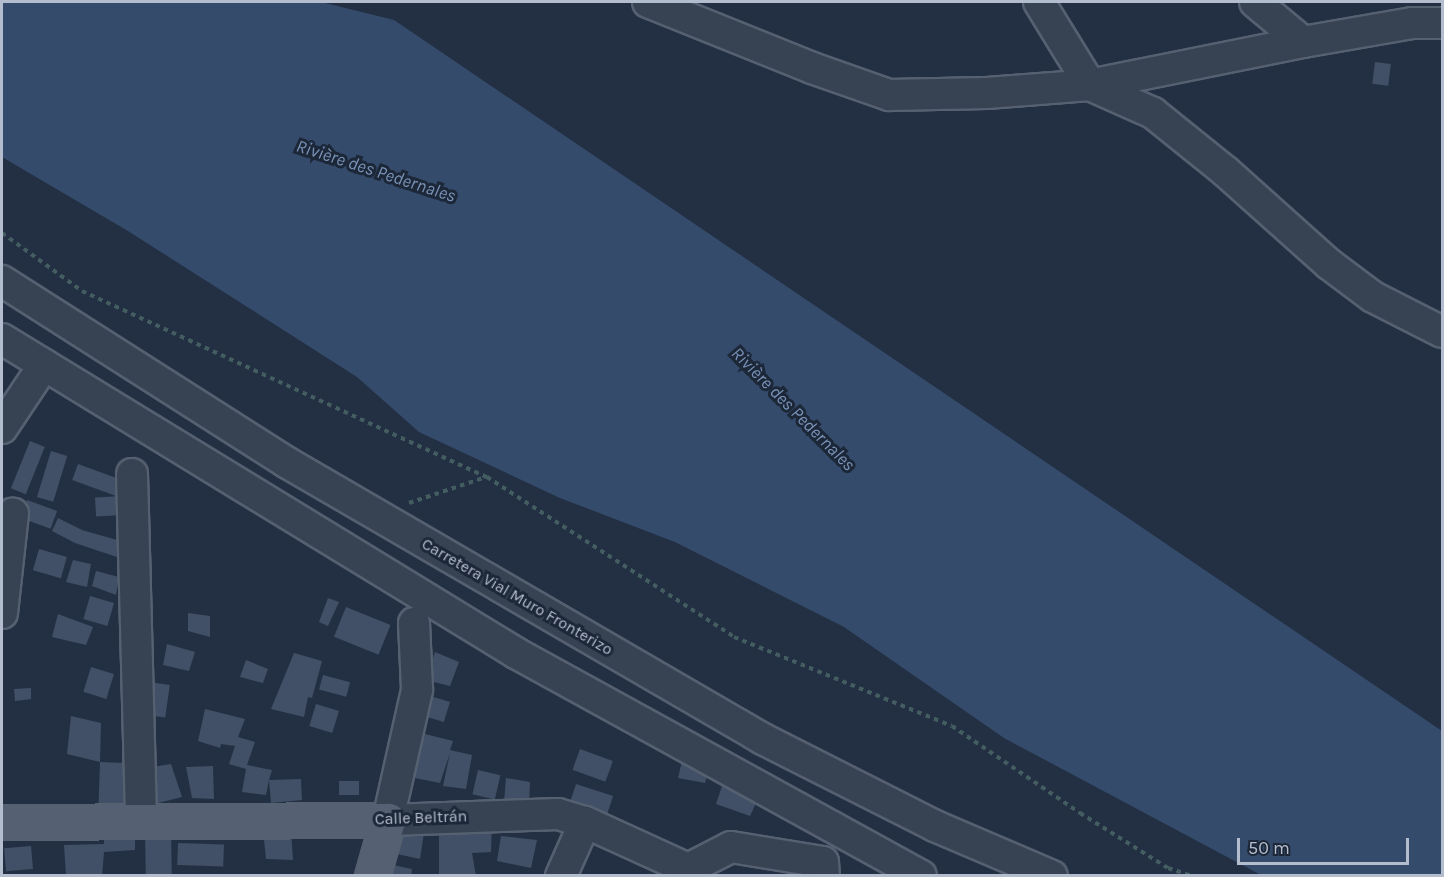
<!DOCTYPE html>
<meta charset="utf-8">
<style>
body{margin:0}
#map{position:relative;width:1444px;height:877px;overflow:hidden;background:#233043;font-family:Karla,sans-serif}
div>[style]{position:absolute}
.water>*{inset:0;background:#354b6c}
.building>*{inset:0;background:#415066;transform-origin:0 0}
.path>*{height:4px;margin-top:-2px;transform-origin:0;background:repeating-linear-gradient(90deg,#435d61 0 4.5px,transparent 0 9px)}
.roads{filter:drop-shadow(2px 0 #556070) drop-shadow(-2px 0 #556070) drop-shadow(0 2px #556070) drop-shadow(0 -2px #556070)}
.minor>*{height:30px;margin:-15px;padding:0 15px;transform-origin:15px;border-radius:15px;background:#374252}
.major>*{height:33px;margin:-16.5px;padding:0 16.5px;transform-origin:16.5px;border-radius:16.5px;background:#556173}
span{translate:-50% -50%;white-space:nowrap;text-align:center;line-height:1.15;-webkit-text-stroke:6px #1c2738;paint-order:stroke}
.street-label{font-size:16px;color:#b4bdcd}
.water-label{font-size:18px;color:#7992b7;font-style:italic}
.frame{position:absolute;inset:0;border:3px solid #b4bdcd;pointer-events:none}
.scale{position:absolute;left:1237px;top:838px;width:172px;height:27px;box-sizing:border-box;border:3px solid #b4bdcd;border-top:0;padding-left:8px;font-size:18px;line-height:21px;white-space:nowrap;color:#b4bdcd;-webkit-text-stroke:4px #1c2738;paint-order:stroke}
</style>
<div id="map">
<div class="water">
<div style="clip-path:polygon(2px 2px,321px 2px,394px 20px,1442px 731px,1442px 875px,1261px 875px,1004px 738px,844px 627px,675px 542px,560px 498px,419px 432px,357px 377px,128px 231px,2px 157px)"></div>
</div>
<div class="building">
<div style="left:1375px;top:62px;width:16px;height:22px;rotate:7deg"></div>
<div style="left:30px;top:441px;width:16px;height:51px;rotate:22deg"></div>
<div style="left:51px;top:451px;width:17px;height:48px;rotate:17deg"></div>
<div style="left:78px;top:464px;width:46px;height:17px;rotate:20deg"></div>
<div style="left:122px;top:496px;width:19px;height:27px;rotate:87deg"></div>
<div style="left:27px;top:500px;width:32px;height:19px;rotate:20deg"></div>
<div style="clip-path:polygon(58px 518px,82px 530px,124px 542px,120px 558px,75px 543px,52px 531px)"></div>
<div style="left:39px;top:549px;width:29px;height:22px;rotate:16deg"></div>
<div style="clip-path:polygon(73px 560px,91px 564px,87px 587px,66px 582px)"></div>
<div style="clip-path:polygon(96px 571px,119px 577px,116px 595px,92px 586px)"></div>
<div style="left:90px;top:596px;width:25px;height:24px;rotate:16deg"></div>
<div style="clip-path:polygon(328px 598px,339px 602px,328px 626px,319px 622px)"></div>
<div style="left:346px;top:607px;width:48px;height:32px;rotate:22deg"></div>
<div style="clip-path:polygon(188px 613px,210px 616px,210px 637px,188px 631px)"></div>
<div style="clip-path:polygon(58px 614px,93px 627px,86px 645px,52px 637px)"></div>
<div style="clip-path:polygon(167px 644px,195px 652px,189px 671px,163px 665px)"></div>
<div style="clip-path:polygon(435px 652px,459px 662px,450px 686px,426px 680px)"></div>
<div style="clip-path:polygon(294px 653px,322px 661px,312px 698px,308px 697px,304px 717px,271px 709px)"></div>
<div style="clip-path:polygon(246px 660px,268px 669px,263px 683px,240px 677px)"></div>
<div style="left:91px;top:667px;width:24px;height:26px;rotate:17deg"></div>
<div style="left:323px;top:675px;width:28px;height:15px;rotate:15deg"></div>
<div style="left:149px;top:682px;width:21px;height:33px;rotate:8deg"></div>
<div style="clip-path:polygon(31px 688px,31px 699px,15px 701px,14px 689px)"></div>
<div style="left:427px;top:695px;width:24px;height:21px;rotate:17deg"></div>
<div style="left:316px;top:704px;width:24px;height:23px;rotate:17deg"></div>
<div style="clip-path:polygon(205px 709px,245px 719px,238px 737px,255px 742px,247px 765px,272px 770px,269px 780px,301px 779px,302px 800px,271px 803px,269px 780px,266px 795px,242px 792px,246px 769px,229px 764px,235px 746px,221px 744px,220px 748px,198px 741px)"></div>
<div style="clip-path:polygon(71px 716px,101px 723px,100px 762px,67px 754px)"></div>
<div style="clip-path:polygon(421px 733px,453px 741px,450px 750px,472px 755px,466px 789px,443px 786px,450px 753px,440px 783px,410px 777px)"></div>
<div style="left:580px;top:749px;width:35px;height:22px;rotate:20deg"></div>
<div style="clip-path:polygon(683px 757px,711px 765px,705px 783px,678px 778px)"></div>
<div style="left:100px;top:762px;width:26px;height:41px;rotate:2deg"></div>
<div style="clip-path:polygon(171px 764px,182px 797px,150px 805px,139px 769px)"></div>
<div style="clip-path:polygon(213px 766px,214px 799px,192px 798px,186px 767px)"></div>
<div style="left:478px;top:770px;width:23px;height:25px;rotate:13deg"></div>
<div style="clip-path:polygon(727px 771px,764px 786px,750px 816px,716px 804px)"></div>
<div style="clip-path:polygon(506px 778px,530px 782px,529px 805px,504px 802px)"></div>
<div style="left:339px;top:781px;width:20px;height:14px"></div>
<div style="left:576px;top:784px;width:39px;height:19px;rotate:18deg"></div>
<div style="clip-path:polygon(492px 822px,491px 852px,472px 853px,476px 876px,439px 876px,439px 824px)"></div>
<div style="clip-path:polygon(392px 825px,425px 826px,420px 859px,383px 851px)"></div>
<div style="left:171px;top:830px;width:46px;height:26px;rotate:89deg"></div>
<div style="clip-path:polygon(263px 830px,291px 830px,293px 860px,266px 859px)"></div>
<div style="clip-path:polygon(501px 836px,537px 840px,531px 868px,497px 861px)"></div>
<div style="clip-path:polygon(135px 837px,135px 850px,104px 852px,102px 876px,66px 876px,64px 845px,104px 844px,104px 839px)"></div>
<div style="left:178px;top:843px;width:46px;height:22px;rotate:2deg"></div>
<div style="left:31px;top:846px;width:23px;height:27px;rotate:85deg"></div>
<div style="clip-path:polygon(384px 863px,412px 869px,411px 876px,381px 876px)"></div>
</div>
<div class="path">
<div style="left:2px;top:233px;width:99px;rotate:35.9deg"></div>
<div style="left:82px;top:291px;width:446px;rotate:24.7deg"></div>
<div style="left:487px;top:477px;width:294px;rotate:32.9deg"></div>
<div style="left:734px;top:637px;width:235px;rotate:22.2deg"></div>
<div style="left:952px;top:726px;width:155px;rotate:34.2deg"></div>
<div style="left:1080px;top:813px;width:104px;rotate:32deg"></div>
<div style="left:1168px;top:868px;width:26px;rotate:18deg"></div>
<div style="left:409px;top:503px;width:81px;rotate:-18.7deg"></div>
</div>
<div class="roads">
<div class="minor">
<div style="left:648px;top:2px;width:177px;rotate:21.9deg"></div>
<div style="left:812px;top:68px;width:82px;rotate:19.3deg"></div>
<div style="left:889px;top:95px;width:98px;rotate:-1.2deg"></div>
<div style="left:987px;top:93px;width:103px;rotate:-4.4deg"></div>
<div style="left:1090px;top:85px;width:217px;rotate:-11.4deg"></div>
<div style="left:1303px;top:42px;width:111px;rotate:-9.9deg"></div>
<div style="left:1412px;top:23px;width:30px"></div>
<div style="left:1039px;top:2px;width:97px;rotate:58.4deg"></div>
<div style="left:1090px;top:85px;width:69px;rotate:24deg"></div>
<div style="left:1153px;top:113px;width:92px;rotate:38.9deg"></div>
<div style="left:1225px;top:171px;width:140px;rotate:41.8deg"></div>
<div style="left:1329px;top:264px;width:55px;rotate:36.9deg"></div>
<div style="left:1373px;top:297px;width:77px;rotate:26.9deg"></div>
<div style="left:1255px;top:2px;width:62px;rotate:39.8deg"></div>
<div style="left:2px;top:281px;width:337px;rotate:32.5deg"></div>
<div style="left:286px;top:462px;width:552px;rotate:30.14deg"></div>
<div style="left:763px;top:739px;width:193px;rotate:26.8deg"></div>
<div style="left:935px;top:826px;width:127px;rotate:23.1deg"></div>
<div style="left:2px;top:339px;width:602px;rotate:31.42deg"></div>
<div style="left:516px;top:653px;width:462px;rotate:28.8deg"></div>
<div style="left:2px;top:428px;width:76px;rotate:-56.3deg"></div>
<div style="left:132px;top:474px;width:348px;rotate:88.5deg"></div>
<div style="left:2px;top:613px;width:100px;rotate:-83.7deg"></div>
<div style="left:414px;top:623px;width:67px;rotate:87.4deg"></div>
<div style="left:417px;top:690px;width:133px;rotate:102.6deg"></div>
<div style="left:388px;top:820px;width:170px;rotate:-2deg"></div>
<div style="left:558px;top:814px;width:28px;rotate:17deg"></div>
<div style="left:585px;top:822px;width:113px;rotate:24.5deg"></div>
<div style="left:688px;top:869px;width:48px;rotate:-27.1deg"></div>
<div style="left:731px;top:847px;width:93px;rotate:9.3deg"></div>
<div style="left:823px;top:862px;width:14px;rotate:86deg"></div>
<div style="left:561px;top:876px;width:59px;rotate:-66deg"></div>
</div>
<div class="major">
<div style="left:2px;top:822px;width:386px;rotate:-0.3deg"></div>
<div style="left:388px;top:820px;width:58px;rotate:105.9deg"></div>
</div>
</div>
<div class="street-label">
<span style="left:517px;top:597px;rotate:30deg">Carretera Vial Muro Fronterizo</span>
<span style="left:421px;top:818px;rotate:-2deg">Calle Beltrán</span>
</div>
<div class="water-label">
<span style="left:376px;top:171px;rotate:18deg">Rivière des Pedernales</span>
<span style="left:793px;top:409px;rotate:45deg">Rivière des Pedernales</span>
</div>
<div class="frame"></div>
<div class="scale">50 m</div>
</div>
